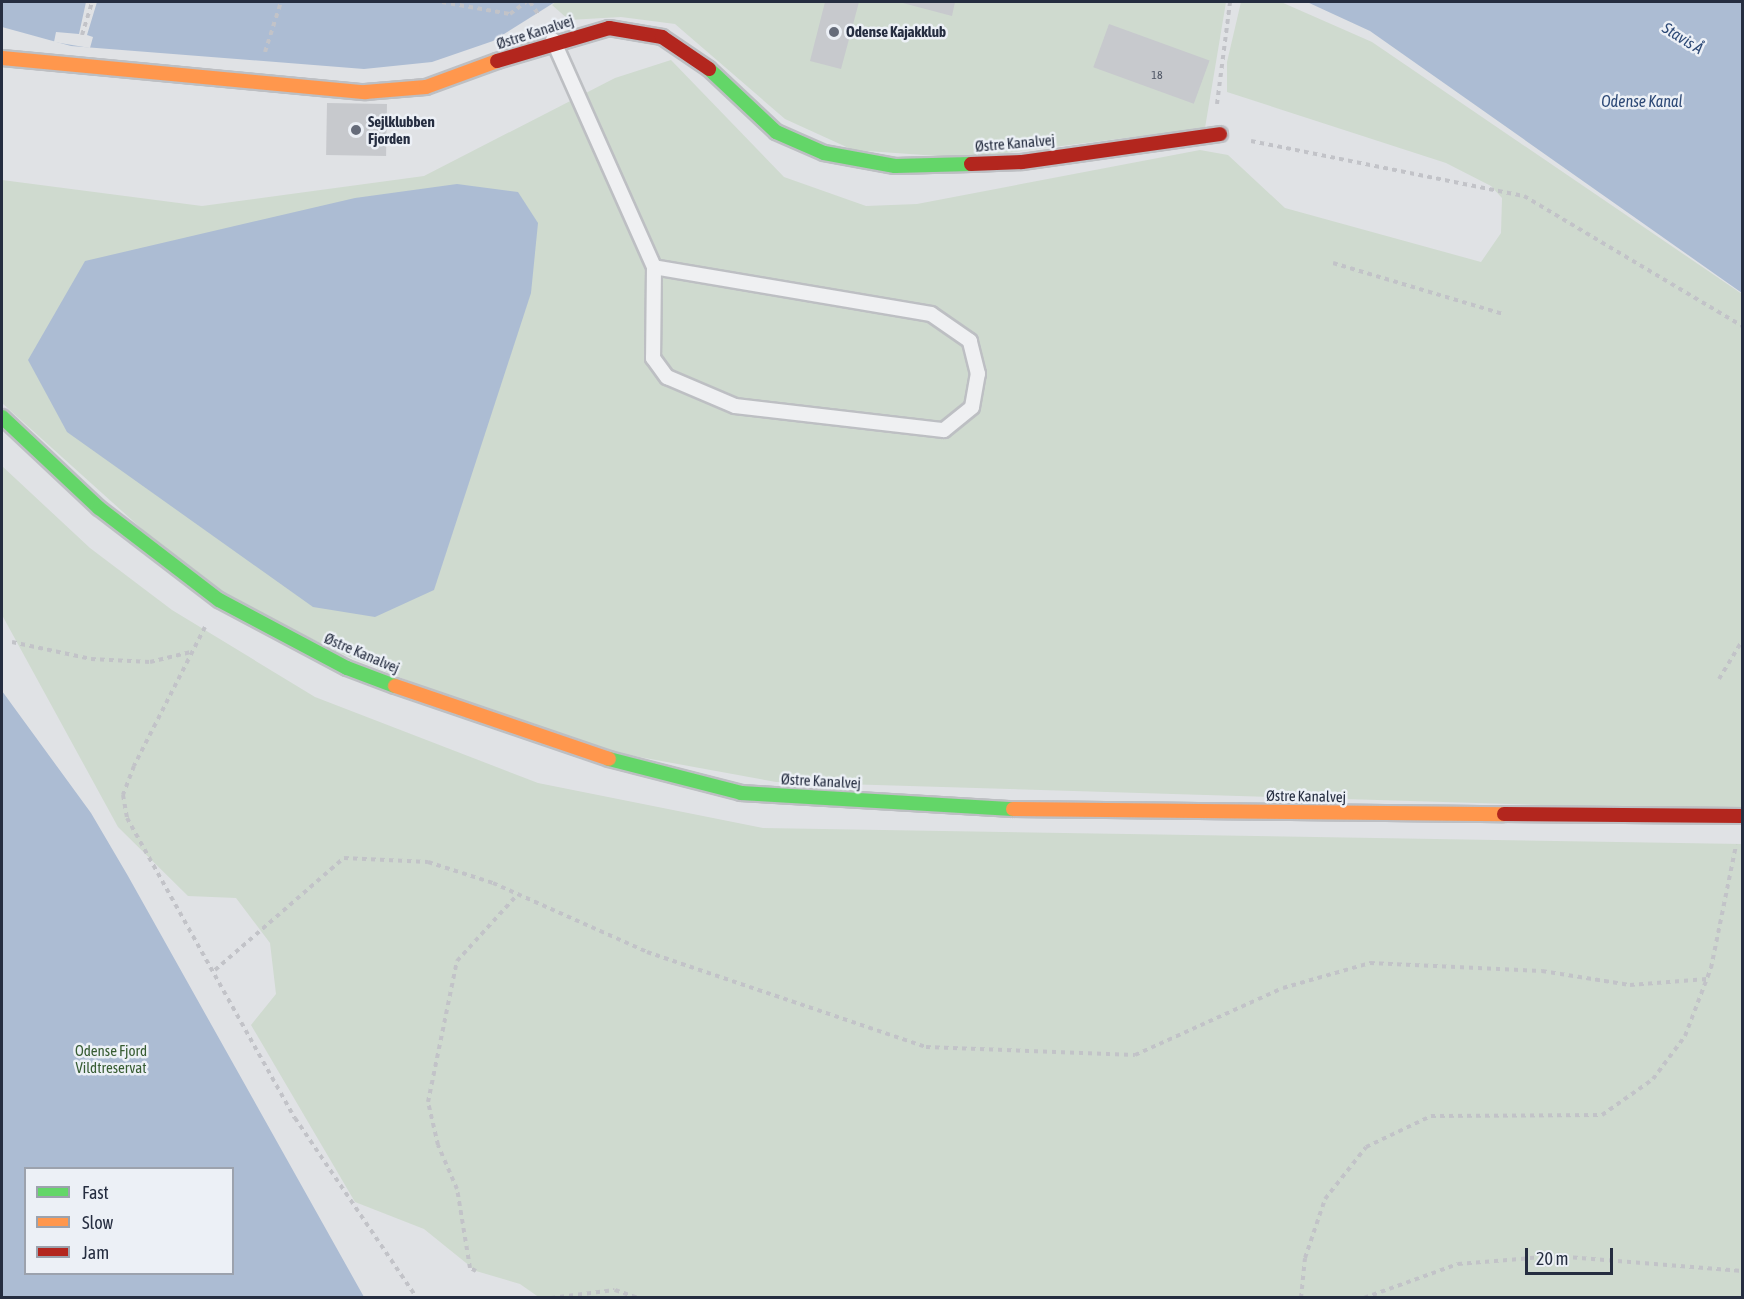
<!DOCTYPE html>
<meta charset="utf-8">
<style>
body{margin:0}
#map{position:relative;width:1744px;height:1299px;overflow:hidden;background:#e0e2e5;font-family:"Asap Condensed",sans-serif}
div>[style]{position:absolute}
.green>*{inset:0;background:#cfdacf}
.water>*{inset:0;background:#acbcd3}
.pier>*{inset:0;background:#e0e2e5}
.building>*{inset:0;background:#c7c9cd;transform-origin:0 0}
.path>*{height:4px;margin-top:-2px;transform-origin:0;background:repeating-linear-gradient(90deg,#c2c3c8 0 4.5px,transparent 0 9px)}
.roads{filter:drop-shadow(2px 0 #bdbfc3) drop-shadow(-2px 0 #bdbfc3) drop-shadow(0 2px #bdbfc3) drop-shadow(0 -2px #bdbfc3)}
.lane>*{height:14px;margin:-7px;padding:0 7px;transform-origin:7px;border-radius:7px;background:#eff0f2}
.fast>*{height:14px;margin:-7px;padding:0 7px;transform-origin:7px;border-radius:7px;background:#63d668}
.slow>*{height:14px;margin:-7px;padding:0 7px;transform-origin:7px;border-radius:7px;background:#ff974d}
.jam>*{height:14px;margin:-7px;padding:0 7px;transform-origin:7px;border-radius:7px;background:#b3261e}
.dots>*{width:16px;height:16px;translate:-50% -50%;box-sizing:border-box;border:3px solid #ecf0f6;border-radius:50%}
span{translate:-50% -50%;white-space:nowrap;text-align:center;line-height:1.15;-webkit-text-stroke:5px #ecf0f6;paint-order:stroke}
.number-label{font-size:12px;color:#4f5665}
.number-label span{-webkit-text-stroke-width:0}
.street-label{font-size:15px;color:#252d40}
.poi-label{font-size:15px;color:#252d40;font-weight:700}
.left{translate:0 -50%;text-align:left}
.park-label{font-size:15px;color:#375c32}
.water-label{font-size:16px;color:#2d4976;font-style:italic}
.frame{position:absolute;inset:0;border:3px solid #252d40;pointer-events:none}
.legend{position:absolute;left:24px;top:1167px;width:210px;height:108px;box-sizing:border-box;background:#ecf0f6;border:2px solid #9ca2ad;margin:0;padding:8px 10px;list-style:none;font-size:18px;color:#252d40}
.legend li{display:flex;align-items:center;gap:12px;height:30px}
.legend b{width:30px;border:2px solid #9ca2ad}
.scale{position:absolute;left:1525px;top:1248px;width:88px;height:27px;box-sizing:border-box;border:3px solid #252d40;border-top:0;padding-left:8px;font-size:18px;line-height:21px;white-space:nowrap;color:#252d40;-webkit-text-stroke:4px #ecf0f6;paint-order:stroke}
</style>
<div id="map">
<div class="green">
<div style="clip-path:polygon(555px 2px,1226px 2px,1205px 128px,966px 158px,853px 150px,785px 119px,675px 24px,621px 17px,569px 20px,552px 5px)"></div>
<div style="clip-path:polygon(1241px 2px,1281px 2px,1372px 42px,1742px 294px,1742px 811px,776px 782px,563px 743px,342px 654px,203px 584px,2px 403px,2px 180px,202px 206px,424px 176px,615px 78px,671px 60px,784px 177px,866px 206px,917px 204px,1200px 150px,1228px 155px,1285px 208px,1481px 262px,1501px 233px,1502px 198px,1491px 186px,1446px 163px,1227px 92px,1227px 62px)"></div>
<div style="clip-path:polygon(2px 466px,90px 548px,172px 610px,315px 697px,538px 783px,763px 828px,1742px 844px,1742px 1297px,540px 1298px,520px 1284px,476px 1271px,424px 1229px,355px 1202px,251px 1025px,276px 994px,270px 943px,236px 898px,188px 896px,118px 827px,2px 615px)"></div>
</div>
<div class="water">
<div style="clip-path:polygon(2px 2px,555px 2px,493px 41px,432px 62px,364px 69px,71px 46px,2px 27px)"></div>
<div style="clip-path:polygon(1307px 2px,1742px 2px,1742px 293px,1370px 31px)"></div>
<div style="clip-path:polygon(457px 184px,518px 192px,538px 223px,531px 293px,434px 590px,375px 617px,313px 607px,67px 432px,28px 360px,85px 261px,355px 198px)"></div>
<div style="clip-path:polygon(evenodd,2px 691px,91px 813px,128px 876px,364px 1297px,2px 1297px,2px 691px,26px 1168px,232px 1168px,232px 1274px,26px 1274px,26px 1168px)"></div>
</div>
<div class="pier">
<div style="clip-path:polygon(86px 2px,97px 2px,87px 35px,93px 37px,90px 48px,54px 42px,56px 32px,79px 34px)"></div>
</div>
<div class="building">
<div style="clip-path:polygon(825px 2px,859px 2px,841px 69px,810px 61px)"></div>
<div style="clip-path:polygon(899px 2px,955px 2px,952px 16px)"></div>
<div style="left:1109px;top:24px;width:107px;height:46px;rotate:20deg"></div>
<div style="left:327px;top:103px;width:60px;height:52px;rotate:1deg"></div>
</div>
<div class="path">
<div style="left:442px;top:2px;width:69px;rotate:10deg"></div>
<div style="left:510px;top:14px;width:20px;rotate:-37deg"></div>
<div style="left:530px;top:2px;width:14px;rotate:56deg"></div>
<div style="left:82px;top:35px;width:34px;rotate:-73deg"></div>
<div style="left:265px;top:52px;width:52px;rotate:-72.3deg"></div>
<div style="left:1217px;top:104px;width:103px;rotate:-82.7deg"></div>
<div style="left:1251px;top:141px;width:278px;rotate:11.4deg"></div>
<div style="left:1524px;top:196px;width:254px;rotate:30.8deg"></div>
<div style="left:1333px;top:263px;width:177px;rotate:16.7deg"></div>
<div style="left:205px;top:627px;width:156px;rotate:117.1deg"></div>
<div style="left:134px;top:766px;width:31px;rotate:111deg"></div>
<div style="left:123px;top:795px;width:23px;rotate:80deg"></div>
<div style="left:127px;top:818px;width:344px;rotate:60.8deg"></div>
<div style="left:295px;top:1118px;width:217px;rotate:55.9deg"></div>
<div style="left:12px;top:642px;width:81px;rotate:12.1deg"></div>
<div style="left:91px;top:659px;width:59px;rotate:2.9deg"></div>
<div style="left:150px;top:662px;width:42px;rotate:-13.7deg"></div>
<div style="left:1719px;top:679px;width:44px;rotate:-58.8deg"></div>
<div style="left:215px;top:970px;width:171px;rotate:-41deg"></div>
<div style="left:344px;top:858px;width:84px;rotate:2.7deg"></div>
<div style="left:428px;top:862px;width:68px;rotate:17.9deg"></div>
<div style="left:493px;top:883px;width:169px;rotate:24.1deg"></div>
<div style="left:647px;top:952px;width:295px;rotate:18.8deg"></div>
<div style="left:926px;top:1047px;width:209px;rotate:2.2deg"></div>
<div style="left:1135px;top:1055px;width:162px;rotate:-24.4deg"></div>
<div style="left:1283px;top:988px;width:91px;rotate:-16deg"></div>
<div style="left:1370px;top:963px;width:172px;rotate:2.7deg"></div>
<div style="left:1542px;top:971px;width:89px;rotate:9deg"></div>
<div style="left:1630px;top:985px;width:77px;rotate:-4.5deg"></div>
<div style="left:476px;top:1271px;width:7px;rotate:-153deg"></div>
<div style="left:470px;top:1268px;width:80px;rotate:-99.3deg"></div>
<div style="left:457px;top:1189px;width:48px;rotate:-113.4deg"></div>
<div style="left:438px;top:1145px;width:44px;rotate:-103.1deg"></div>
<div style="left:428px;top:1102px;width:144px;rotate:-78.4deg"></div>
<div style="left:457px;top:961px;width:89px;rotate:-47.7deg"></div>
<div style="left:551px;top:1298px;width:64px;rotate:-7.1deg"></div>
<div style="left:615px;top:1290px;width:24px;rotate:19deg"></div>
<div style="left:1301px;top:1298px;width:40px;rotate:-84.3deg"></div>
<div style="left:1305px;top:1258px;width:62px;rotate:-71.3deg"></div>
<div style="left:1325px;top:1199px;width:66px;rotate:-51.7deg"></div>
<div style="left:1366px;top:1147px;width:72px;rotate:-25.5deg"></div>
<div style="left:1431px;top:1116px;width:171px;rotate:-0.3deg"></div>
<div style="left:1602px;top:1115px;width:62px;rotate:-35.2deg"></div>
<div style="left:1653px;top:1079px;width:54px;rotate:-53.3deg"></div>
<div style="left:1685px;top:1036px;width:73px;rotate:-69.1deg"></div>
<div style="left:1711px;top:968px;width:126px;rotate:-78.5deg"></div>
<div style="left:1364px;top:1298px;width:100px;rotate:-19.9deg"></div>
<div style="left:1458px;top:1264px;width:97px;rotate:-4.7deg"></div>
<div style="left:1555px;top:1256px;width:188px;rotate:4.6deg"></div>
</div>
<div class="roads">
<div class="lane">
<div style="left:553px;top:40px;width:248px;rotate:66deg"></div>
<div style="left:654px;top:267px;width:91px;rotate:90.6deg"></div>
<div style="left:653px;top:358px;width:24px;rotate:54deg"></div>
<div style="left:667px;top:377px;width:74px;rotate:23.1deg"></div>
<div style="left:735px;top:406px;width:210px;rotate:6.6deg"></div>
<div style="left:944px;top:430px;width:36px;rotate:-39deg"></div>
<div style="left:972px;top:407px;width:34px;rotate:-80deg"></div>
<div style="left:978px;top:374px;width:34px;rotate:-104deg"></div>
<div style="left:970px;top:341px;width:47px;rotate:-145.3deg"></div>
<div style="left:931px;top:314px;width:281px;rotate:-170.4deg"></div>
</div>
<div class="fast">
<div style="left:709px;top:69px;width:92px;rotate:43.2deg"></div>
<div style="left:776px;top:132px;width:52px;rotate:23.6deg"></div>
<div style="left:824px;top:153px;width:72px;rotate:10.4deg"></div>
<div style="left:895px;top:166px;width:76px;rotate:-1.5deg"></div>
<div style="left:2px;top:417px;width:133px;rotate:43.2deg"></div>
<div style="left:99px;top:508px;width:151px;rotate:37.5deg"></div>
<div style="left:219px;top:600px;width:145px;rotate:28deg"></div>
<div style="left:347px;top:668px;width:51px;rotate:20.6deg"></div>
<div style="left:609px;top:759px;width:136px;rotate:14.4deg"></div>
<div style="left:741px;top:793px;width:272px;rotate:3.4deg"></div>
</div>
<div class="slow">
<div style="left:2px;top:58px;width:365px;rotate:5.4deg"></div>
<div style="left:365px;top:92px;width:61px;rotate:-4.7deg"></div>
<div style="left:426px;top:87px;width:76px;rotate:-20.1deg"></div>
<div style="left:395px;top:686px;width:226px;rotate:18.8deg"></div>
<div style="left:1013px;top:809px;width:491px;rotate:0.6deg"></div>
</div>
<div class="jam">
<div style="left:497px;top:61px;width:117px;rotate:-16.4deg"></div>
<div style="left:609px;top:28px;width:54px;rotate:9.6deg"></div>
<div style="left:662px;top:37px;width:57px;rotate:34.2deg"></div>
<div style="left:971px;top:164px;width:51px;rotate:-2.2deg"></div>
<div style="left:1022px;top:162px;width:200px;rotate:-8deg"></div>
<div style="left:1504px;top:814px;width:238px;rotate:0.5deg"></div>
</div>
</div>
<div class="dots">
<div style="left:834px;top:32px;background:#666c7a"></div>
<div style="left:356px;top:130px;background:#666c7a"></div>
</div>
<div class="number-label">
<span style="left:1157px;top:76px">18</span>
</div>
<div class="street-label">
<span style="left:535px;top:32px;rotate:-18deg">Østre Kanalvej</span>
<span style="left:1015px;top:143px;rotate:-5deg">Østre Kanalvej</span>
<span style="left:362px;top:653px;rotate:23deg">Østre Kanalvej</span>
<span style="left:821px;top:781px;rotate:3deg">Østre Kanalvej</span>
<span style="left:1306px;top:796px;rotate:1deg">Østre Kanalvej</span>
</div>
<div class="poi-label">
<span class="left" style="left:846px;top:32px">Odense Kajakklub</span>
<span class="left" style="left:368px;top:130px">Sejlklubben<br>Fjorden</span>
</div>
<div class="park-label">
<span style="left:111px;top:1059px">Odense Fjord<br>Vildtreservat</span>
</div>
<div class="water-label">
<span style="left:1683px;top:38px;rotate:32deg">Stavis Å</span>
<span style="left:1642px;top:101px">Odense Kanal</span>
</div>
<div class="frame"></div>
<ul class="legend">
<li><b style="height:8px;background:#63d668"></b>Fast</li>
<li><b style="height:8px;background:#ff974d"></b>Slow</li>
<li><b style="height:8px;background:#b3261e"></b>Jam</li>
</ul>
<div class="scale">20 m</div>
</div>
